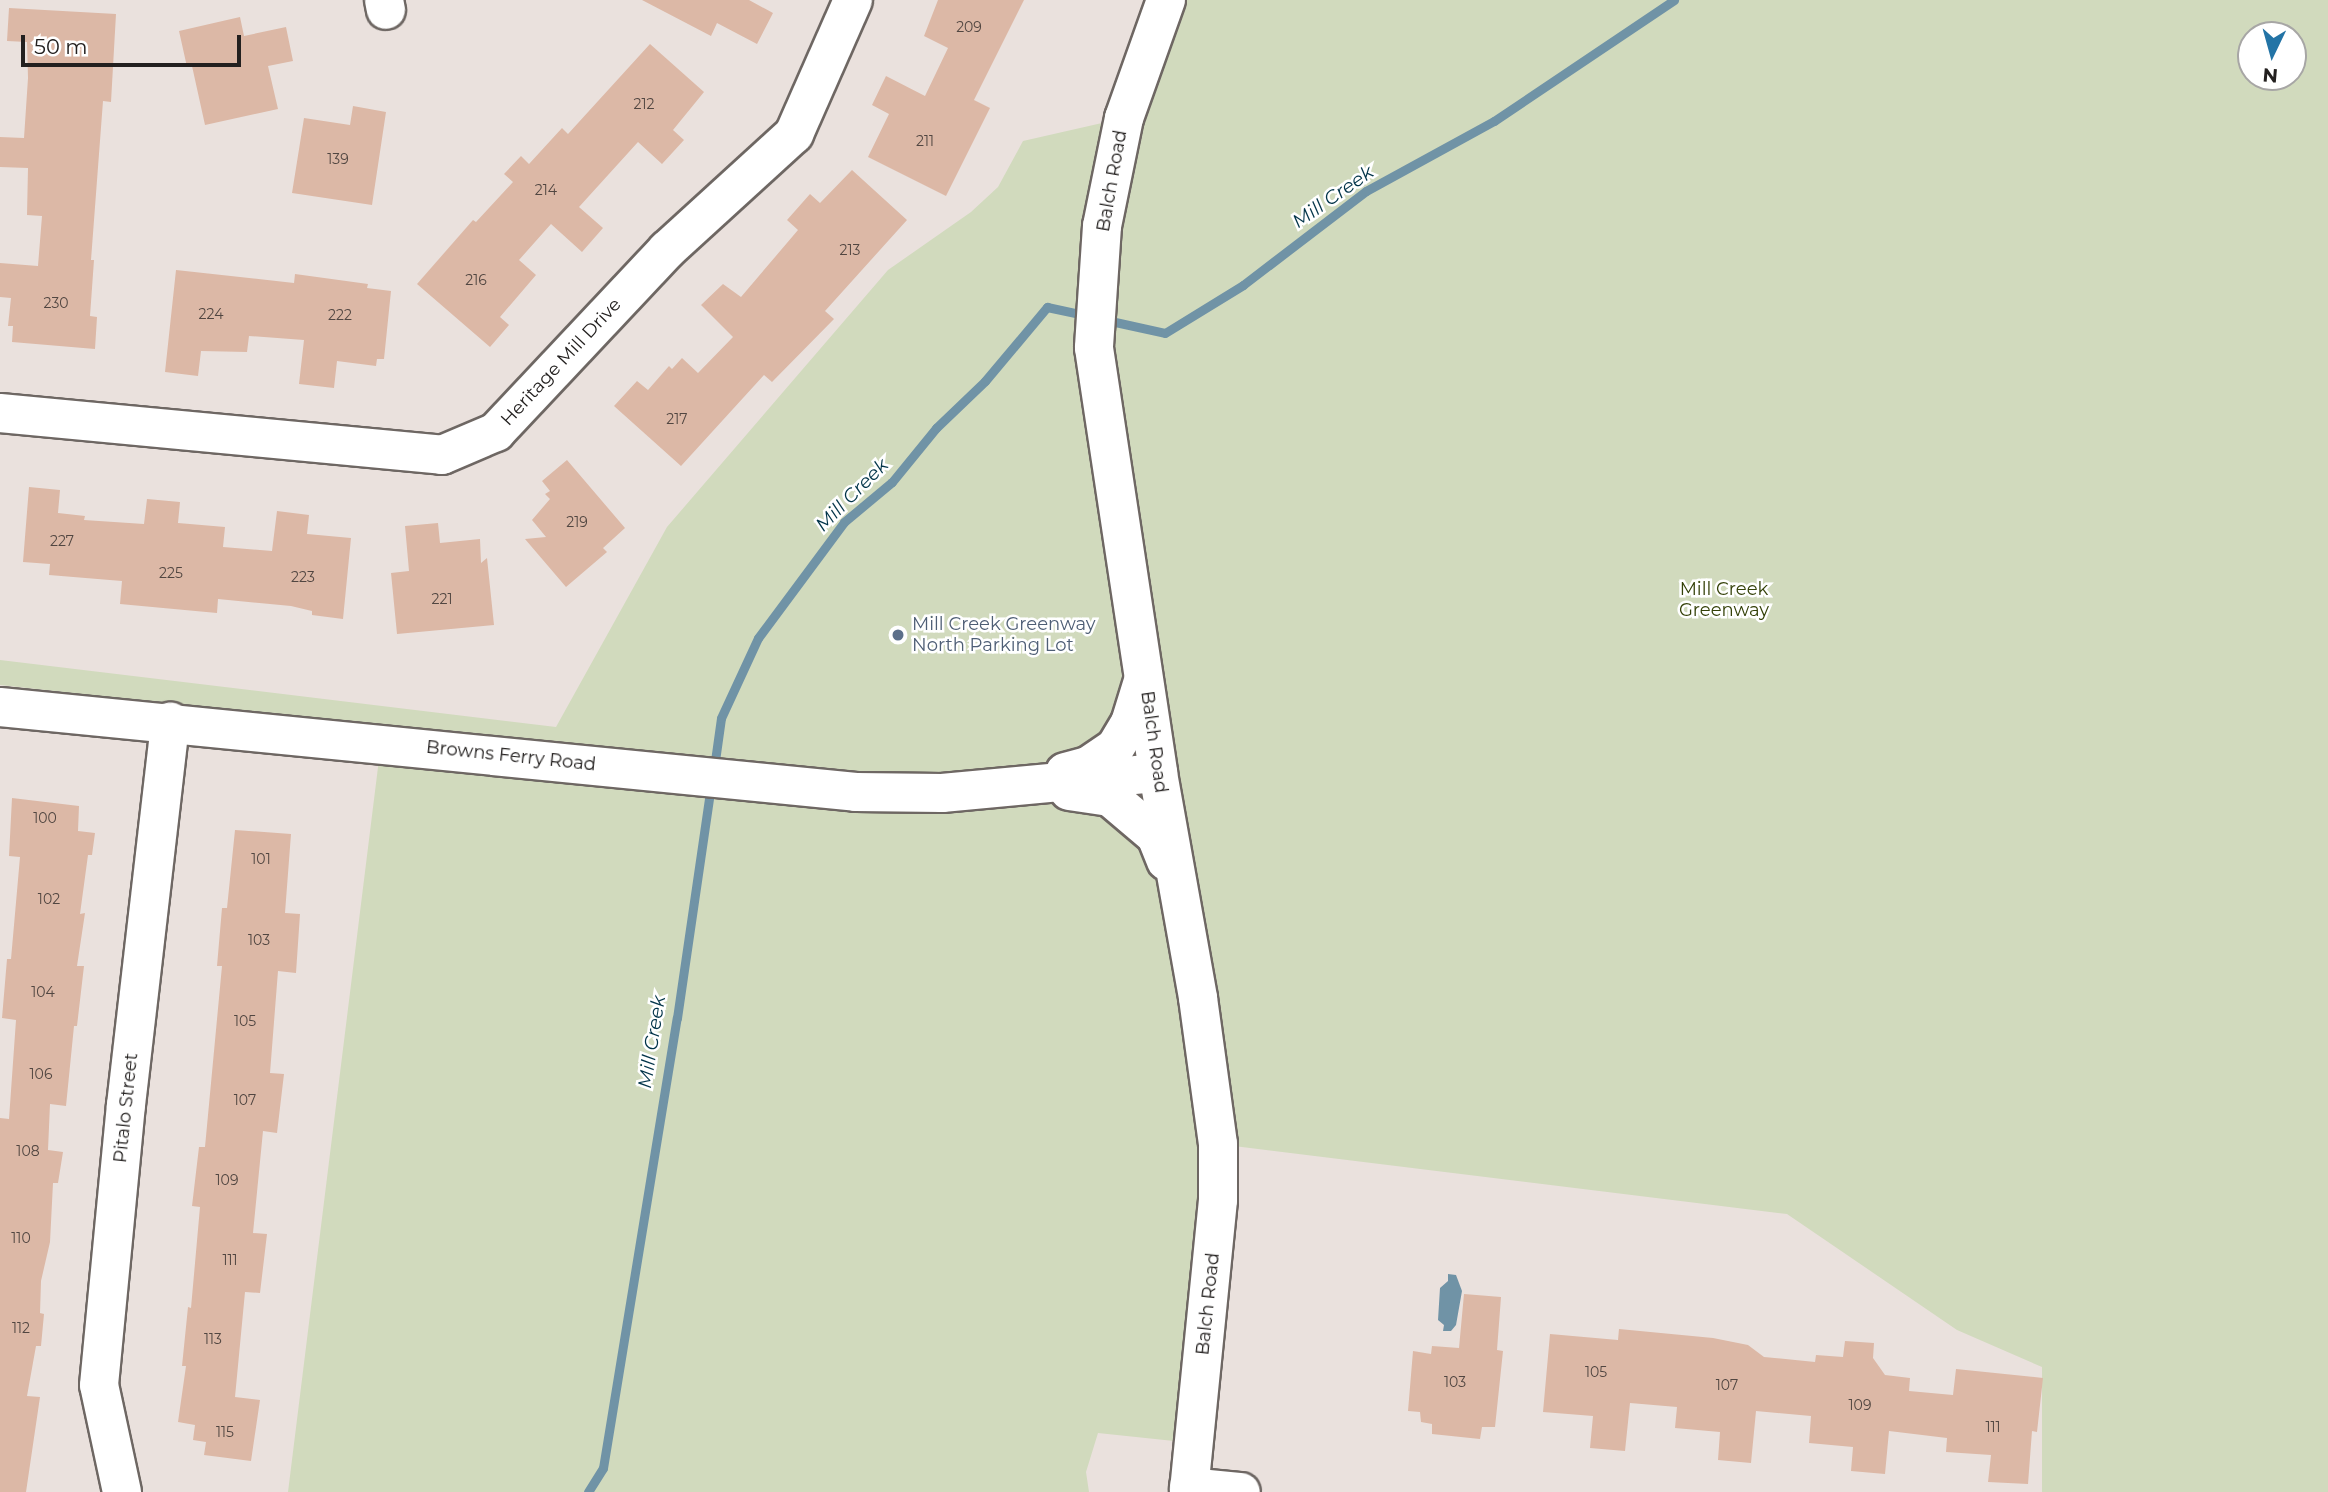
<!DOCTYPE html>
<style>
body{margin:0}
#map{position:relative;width:2328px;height:1492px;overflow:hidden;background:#eae1dd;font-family:Montserrat,sans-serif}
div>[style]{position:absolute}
.green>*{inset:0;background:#d1dabd}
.water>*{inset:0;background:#7093a6}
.stream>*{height:9px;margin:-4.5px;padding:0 4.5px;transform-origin:4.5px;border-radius:4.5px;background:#7093a6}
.building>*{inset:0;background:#dcb8a6}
.roads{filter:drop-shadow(2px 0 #6e6763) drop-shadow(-2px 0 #6e6763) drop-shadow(0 2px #6e6763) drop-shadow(0 -2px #6e6763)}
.minor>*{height:38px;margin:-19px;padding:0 19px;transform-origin:19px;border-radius:19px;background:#fff}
.dots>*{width:19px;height:19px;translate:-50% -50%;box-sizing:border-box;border:4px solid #fff;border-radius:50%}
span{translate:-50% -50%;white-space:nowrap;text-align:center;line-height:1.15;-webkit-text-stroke:5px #fff;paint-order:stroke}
.number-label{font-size:14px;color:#514641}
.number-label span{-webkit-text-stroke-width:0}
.street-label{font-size:18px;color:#23201f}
.park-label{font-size:18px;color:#344108}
.service-label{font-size:18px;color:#4e5e75}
.left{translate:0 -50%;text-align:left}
.water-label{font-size:19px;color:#003348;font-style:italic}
.north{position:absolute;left:2237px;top:21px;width:70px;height:70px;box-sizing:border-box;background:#fff;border:2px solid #a7a6a5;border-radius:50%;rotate:185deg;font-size:19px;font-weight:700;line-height:28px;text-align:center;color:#23201f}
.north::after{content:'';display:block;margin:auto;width:24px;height:32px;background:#2374a6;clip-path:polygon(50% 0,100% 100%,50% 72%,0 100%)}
.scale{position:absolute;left:21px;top:35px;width:220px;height:32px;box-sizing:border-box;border:4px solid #23201f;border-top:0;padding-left:9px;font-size:21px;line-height:24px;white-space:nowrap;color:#23201f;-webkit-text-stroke:5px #fff;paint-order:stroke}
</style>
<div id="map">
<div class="green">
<div style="clip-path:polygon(evenodd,1166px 0,2328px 0,2328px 1492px,2042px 1492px,2042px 1367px,1957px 1330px,1787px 1214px,1218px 1144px,1193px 1443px,1098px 1433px,1086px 1472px,1089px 1492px,288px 1492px,381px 743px,551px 746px,0 685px,0 660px,556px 727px,667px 527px,888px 270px,971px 212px,998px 187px,1023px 141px,1124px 118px,1166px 0,2251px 35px,2293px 35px,2293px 77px,2251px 77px,2251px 35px)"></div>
</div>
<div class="water">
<div style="clip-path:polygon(1448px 1274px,1456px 1275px,1462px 1291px,1456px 1325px,1451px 1331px,1443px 1331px,1444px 1325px,1438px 1320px,1440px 1288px,1448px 1281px)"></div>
</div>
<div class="stream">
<div style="left:1106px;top:320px;width:60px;rotate:12.4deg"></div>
<div style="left:1165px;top:333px;width:92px;rotate:-31.6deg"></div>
<div style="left:1243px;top:285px;width:155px;rotate:-37.4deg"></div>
<div style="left:1366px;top:191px;width:146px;rotate:-28.7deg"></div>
<div style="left:1494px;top:121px;width:217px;rotate:-33.9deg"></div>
<div style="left:714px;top:768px;width:50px;rotate:-82deg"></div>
<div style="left:721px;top:718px;width:88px;rotate:-65.2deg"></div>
<div style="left:758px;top:638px;width:144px;rotate:-53.4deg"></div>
<div style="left:844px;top:522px;width:62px;rotate:-39.8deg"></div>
<div style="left:892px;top:482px;width:70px;rotate:-50.8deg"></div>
<div style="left:936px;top:428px;width:68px;rotate:-43.8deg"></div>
<div style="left:985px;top:381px;width:97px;rotate:-50deg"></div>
<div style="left:1047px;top:307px;width:40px;rotate:12deg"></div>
<div style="left:588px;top:1492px;width:28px;rotate:-58deg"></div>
<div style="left:603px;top:1468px;width:456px;rotate:-80.7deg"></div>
<div style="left:677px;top:1018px;width:234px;rotate:-81.7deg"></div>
</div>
<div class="building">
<div style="clip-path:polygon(642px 0,749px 0,773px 13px,757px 44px,717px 23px,711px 36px)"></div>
<div style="clip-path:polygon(938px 0,1024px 0,974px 100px,990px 108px,946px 196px,868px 157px,889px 114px,872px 105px,886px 76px,925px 96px,948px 48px,924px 36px)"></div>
<div style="clip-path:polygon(9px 8px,116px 14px,111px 102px,103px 101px,91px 260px,94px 260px,90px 316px,97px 317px,95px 349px,12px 342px,13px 326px,8px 326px,11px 298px,0 297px,0 263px,38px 266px,42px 216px,27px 215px,28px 168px,0 167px,0 137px,24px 138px,28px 78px,27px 42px,7px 41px)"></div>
<div style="clip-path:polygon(240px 17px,244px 36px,286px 27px,293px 61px,268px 66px,278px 109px,205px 125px,192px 66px,187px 67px,179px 31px)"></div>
<div style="clip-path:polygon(650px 44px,704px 92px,673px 130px,684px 140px,662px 164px,638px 142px,579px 207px,603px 228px,582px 252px,551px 224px,519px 260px,536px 275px,500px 317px,509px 325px,490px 347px,417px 284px,473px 220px,476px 222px,513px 182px,504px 174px,521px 156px,529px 164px,562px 128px,568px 134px)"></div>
<div style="clip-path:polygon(353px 106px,386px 112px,372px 205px,292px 193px,304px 118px,350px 125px)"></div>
<div style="clip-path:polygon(852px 170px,907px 220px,825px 311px,834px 319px,772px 382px,764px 375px,681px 466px,614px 406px,637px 381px,648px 390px,669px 366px,672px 369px,682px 358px,698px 373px,733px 337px,701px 305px,723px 284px,741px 297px,798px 230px,787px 220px,810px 194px,820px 203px)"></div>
<div style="clip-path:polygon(176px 270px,294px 283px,295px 274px,368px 284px,367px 288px,391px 291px,384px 359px,377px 359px,376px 366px,337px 361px,334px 388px,299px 384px,304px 340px,249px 336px,247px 352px,201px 351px,198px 376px,165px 372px)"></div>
<div style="clip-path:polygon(567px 460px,625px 528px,603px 548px,607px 552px,566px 587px,525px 539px,546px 537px,532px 520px,550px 499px,545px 494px,550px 491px,542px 481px)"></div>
<div style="clip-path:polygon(29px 487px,60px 490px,58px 513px,85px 516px,84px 520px,144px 524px,147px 499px,180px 502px,178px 523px,225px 527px,223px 547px,272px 551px,277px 511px,309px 515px,307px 534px,351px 538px,343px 619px,312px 615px,312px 611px,291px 606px,218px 599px,217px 613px,120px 604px,122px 581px,49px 575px,50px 564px,23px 562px)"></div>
<div style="clip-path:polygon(438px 523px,440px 543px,480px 539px,481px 563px,487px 558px,494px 625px,397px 634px,391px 573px,409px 571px,405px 526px)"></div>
<div style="clip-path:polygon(12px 798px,79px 806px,78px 831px,95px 833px,92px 855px,88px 855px,80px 914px,85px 913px,77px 966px,84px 966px,77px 1026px,74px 1026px,66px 1106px,50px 1104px,48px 1150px,63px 1152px,58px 1183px,53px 1183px,50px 1242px,41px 1281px,40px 1313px,44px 1314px,41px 1346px,36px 1346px,27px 1396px,40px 1397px,26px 1492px,0 1492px,0 1118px,9px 1119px,16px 1020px,2px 1018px,7px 959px,11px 959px,20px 857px,9px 856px)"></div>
<div style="clip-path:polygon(235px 830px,291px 834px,285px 913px,300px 914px,296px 973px,278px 971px,270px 1073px,284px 1074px,277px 1133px,263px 1131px,253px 1233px,267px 1234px,260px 1293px,245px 1292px,235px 1397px,260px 1400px,251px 1461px,204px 1455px,206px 1442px,193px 1440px,195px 1425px,178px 1422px,186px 1366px,182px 1366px,188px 1307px,191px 1308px,200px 1207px,192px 1206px,199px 1147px,205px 1147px,222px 966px,217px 966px,222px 908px,227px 908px)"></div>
<div style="clip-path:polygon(1464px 1294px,1501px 1297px,1497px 1350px,1503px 1351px,1495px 1427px,1482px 1427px,1480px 1439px,1432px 1434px,1432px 1424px,1421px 1422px,1420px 1412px,1408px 1411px,1413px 1351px,1431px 1354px,1432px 1346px,1459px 1348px)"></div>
<div style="clip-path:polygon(1619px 1329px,1713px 1338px,1748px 1345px,1764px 1357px,1815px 1362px,1816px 1355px,1843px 1357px,1845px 1341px,1874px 1343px,1873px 1358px,1885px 1375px,1910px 1378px,1909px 1391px,1953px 1395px,1956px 1369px,2043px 1378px,2037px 1432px,2032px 1431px,2028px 1484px,1988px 1482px,1991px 1455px,1946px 1452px,1947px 1438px,1889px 1431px,1885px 1474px,1851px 1471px,1853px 1447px,1809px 1443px,1811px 1416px,1756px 1411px,1751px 1463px,1718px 1460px,1720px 1432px,1675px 1428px,1677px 1407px,1630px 1403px,1625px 1451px,1590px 1448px,1593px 1416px,1543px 1412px,1550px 1334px,1618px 1340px)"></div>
</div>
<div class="roads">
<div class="minor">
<div style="left:384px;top:0;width:10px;rotate:79deg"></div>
<div style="left:1166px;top:0;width:125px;rotate:109.6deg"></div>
<div style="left:1124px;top:118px;width:110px;rotate:101.5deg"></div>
<div style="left:1102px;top:226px;width:122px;rotate:93.8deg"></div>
<div style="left:1094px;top:348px;width:430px;rotate:81.4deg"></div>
<div style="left:1158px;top:773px;width:229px;rotate:79.9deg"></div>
<div style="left:1198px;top:998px;width:147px;rotate:82.2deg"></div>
<div style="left:1218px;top:1144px;width:56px;rotate:90deg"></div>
<div style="left:1218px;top:1200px;width:293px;rotate:95.7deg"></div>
<div style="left:0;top:413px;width:444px;rotate:5.4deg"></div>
<div style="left:442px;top:455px;width:59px;rotate:-23.1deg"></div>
<div style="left:496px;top:432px;width:250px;rotate:-46.8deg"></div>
<div style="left:667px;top:250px;width:172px;rotate:-42.4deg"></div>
<div style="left:794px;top:134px;width:146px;rotate:-66.2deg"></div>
<div style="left:0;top:707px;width:860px;rotate:5.67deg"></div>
<div style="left:856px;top:792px;width:86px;rotate:0.7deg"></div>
<div style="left:942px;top:793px;width:217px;rotate:-5.3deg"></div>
<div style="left:1065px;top:772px;width:24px;rotate:-15deg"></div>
<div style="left:1088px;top:766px;width:32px;rotate:-34deg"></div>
<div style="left:1115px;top:748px;width:29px;rotate:-59deg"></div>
<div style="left:1130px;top:723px;width:44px;rotate:-72.8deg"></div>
<div style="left:1069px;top:791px;width:41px;rotate:8.3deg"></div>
<div style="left:1110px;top:797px;width:60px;rotate:40.3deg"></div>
<div style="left:1156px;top:836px;width:27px;rotate:68deg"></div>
<div style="left:1189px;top:1487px;width:52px;rotate:5.5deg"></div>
<div style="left:122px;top:1492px;width:109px;rotate:-102.1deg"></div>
<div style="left:99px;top:1385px;width:281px;rotate:-84.5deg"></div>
<div style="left:126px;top:1105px;width:386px;rotate:-83.4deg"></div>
</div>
</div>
<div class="dots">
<div style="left:898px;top:635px;background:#5c6f8a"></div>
</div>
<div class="number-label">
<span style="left:969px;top:27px">209</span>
<span style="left:644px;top:104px">212</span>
<span style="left:925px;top:141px">211</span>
<span style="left:338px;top:159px">139</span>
<span style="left:546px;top:190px">214</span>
<span style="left:850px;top:250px">213</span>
<span style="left:476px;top:280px">216</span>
<span style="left:56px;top:303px">230</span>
<span style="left:211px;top:314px">224</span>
<span style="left:340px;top:315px">222</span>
<span style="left:677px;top:419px">217</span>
<span style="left:577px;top:522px">219</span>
<span style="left:62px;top:541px">227</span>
<span style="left:171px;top:573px">225</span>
<span style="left:303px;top:577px">223</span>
<span style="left:442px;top:599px">221</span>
<span style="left:45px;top:818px">100</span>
<span style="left:261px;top:859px">101</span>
<span style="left:49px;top:899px">102</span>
<span style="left:259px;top:940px">103</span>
<span style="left:43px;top:992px">104</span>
<span style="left:245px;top:1021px">105</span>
<span style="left:41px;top:1074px">106</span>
<span style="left:245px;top:1100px">107</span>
<span style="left:28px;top:1151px">108</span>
<span style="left:227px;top:1180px">109</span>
<span style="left:21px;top:1238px">110</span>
<span style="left:230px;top:1260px">111</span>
<span style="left:21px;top:1328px">112</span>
<span style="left:213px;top:1339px">113</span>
<span style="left:1596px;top:1372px">105</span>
<span style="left:1455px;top:1382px">103</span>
<span style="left:1727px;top:1385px">107</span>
<span style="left:1860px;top:1405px">109</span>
<span style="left:1993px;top:1427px">111</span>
<span style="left:225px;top:1432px">115</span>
</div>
<div class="street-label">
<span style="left:1112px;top:181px;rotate:-80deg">Balch Road</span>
<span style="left:561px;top:362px;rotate:-47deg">Heritage Mill Drive</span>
<span style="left:1154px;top:742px;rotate:82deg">Balch Road</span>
<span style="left:511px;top:756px;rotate:6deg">Browns Ferry Road</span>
<span style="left:126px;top:1108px;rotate:-84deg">Pitalo Street</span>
<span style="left:1208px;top:1304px;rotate:-84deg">Balch Road</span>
</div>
<div class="park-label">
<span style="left:1724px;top:600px">Mill Creek<br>Greenway</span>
</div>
<div class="service-label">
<span class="left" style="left:912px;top:635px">Mill Creek Greenway<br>North Parking Lot</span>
</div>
<div class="water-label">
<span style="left:1333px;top:197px;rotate:-35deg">Mill Creek</span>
<span style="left:852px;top:495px;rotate:-45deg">Mill Creek</span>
<span style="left:652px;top:1042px;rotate:-81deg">Mill Creek</span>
</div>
<div class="north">N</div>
<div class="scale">50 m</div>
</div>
